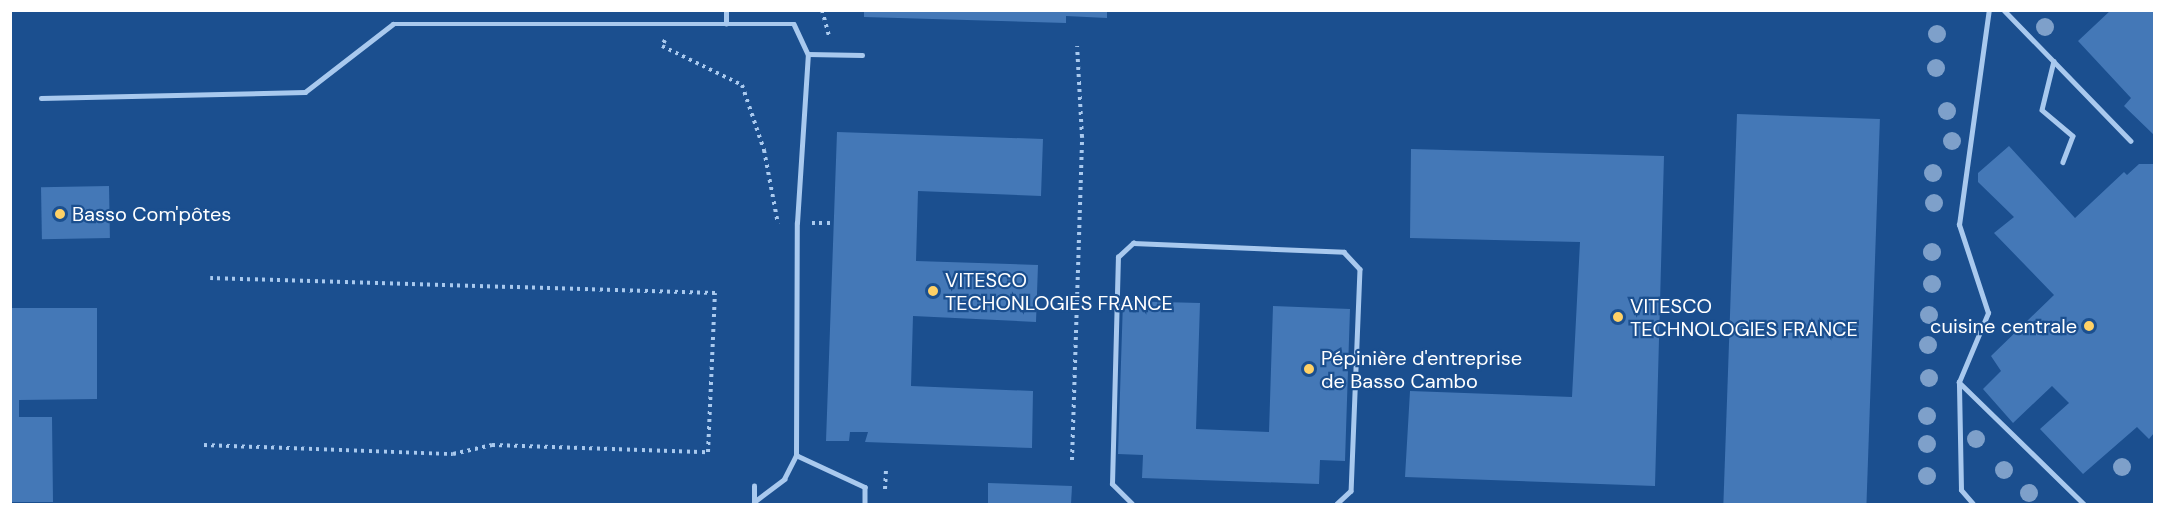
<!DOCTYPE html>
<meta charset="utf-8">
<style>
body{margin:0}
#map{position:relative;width:2165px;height:515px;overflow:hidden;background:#1b4f8f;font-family:"DM Sans",sans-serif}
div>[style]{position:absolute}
.building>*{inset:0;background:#4478b7;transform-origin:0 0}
.path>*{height:4px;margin-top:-2px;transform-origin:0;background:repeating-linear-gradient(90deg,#a9c9ee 0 3px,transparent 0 7.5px)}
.lane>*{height:4.5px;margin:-2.25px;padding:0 2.25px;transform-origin:2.25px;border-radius:2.25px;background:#a9c9ee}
.trees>*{width:18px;height:18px;margin:-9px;border-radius:50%;background:#7ea0ca}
.dots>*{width:16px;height:16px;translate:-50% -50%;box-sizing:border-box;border:3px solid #1b4f8f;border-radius:50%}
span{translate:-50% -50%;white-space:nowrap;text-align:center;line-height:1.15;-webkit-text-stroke:4.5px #1b4f8f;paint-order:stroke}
.poi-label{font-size:20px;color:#fff}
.left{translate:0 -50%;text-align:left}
.right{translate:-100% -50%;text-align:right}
.frame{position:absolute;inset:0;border:12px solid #fff;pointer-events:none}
</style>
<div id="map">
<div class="building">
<div style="clip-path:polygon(864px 10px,1107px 10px,1107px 18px,1066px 16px,1066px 23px,864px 17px)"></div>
<div style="clip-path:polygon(2111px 10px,2154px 10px,2154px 135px,2124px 106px,2131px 98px,2078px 41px)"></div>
<div style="left:1737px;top:114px;width:143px;height:390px;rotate:2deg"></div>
<div style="clip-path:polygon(837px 132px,1043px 139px,1041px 196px,918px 191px,916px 261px,1038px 265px,1036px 322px,913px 316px,911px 386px,1033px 391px,1032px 448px,865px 442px,868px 432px,850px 432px,849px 441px,826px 441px)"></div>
<div style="clip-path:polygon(2009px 146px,2075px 218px,2124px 172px,2127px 175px,2139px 164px,2154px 164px,2154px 433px,2149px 439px,2137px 427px,2083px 474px,2040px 429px,2069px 403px,2052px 386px,2013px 423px,1983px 389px,2001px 371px,1991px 356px,2054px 295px,1994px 233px,2014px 217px,1978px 182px,1978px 173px)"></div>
<div style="clip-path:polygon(1411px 149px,1664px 156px,1655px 486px,1405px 477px,1410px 391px,1572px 397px,1580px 242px,1410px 238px)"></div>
<div style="left:109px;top:186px;width:52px;height:68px;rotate:89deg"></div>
<div style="clip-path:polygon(1123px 301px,1200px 303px,1196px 429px,1269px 432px,1273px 306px,1350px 309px,1345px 461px,1320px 460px,1319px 484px,1142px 478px,1143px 455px,1118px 454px)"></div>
<div style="clip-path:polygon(10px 308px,97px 308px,97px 399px,19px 400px,19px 417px,52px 417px,53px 502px,10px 502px)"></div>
<div style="clip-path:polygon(988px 483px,1072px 486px,1071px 504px,988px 504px)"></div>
</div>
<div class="path">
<div style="left:822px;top:10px;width:28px;rotate:75deg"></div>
<div style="left:665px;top:40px;width:7px;rotate:117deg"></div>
<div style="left:662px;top:46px;width:89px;rotate:26deg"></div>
<div style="left:742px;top:85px;width:69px;rotate:71.3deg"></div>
<div style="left:764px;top:150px;width:75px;rotate:79.3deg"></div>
<div style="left:812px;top:223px;width:22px"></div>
<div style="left:204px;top:445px;width:249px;rotate:2.1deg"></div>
<div style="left:453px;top:454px;width:40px;rotate:-13deg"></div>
<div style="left:492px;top:445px;width:216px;rotate:1.9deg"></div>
<div style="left:708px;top:452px;width:159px;rotate:-87.5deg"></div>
<div style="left:715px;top:293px;width:505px;rotate:-178.3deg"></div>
<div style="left:1072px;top:460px;width:323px;rotate:-88.2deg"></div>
<div style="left:1082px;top:137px;width:91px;rotate:-93.1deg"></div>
<div style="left:885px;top:489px;width:22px;rotate:-87deg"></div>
</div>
<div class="lane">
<div style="left:2004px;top:10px;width:182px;rotate:45.9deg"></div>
<div style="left:726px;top:24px;width:14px;rotate:-90deg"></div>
<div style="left:2054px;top:61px;width:50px;rotate:103.8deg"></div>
<div style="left:2042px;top:110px;width:40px;rotate:40deg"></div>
<div style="left:2073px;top:136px;width:28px;rotate:111deg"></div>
<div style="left:41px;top:98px;width:264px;rotate:-1.3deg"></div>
<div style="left:305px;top:92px;width:111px;rotate:-37.7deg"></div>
<div style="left:393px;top:24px;width:401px"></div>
<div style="left:794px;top:24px;width:33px;rotate:65deg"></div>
<div style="left:808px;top:54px;width:54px;rotate:1.1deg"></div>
<div style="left:1959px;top:382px;width:175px;rotate:44.3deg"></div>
<div style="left:796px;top:455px;width:76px;rotate:24.9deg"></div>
<div style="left:865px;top:487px;width:17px;rotate:90deg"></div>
<div style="left:754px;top:502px;width:38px;rotate:-37deg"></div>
<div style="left:784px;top:479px;width:27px;rotate:-63deg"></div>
<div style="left:796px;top:455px;width:232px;rotate:-89.8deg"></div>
<div style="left:797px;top:223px;width:169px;rotate:-86.3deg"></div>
<div style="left:754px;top:502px;width:16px;rotate:-90deg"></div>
<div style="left:1132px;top:504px;width:28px;rotate:-135deg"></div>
<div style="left:1112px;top:484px;width:227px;rotate:-88.5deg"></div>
<div style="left:1118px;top:257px;width:21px;rotate:-43deg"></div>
<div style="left:1133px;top:243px;width:211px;rotate:2.4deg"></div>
<div style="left:1344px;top:252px;width:23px;rotate:47deg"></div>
<div style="left:1360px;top:269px;width:222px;rotate:92.3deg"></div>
<div style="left:1351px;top:491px;width:19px;rotate:137deg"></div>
<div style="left:1973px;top:504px;width:18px;rotate:-131deg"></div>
<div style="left:1961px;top:490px;width:108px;rotate:-91.1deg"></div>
<div style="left:1959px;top:382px;width:75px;rotate:-67.2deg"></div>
<div style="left:1988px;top:313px;width:93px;rotate:-108.2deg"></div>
<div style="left:1959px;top:225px;width:217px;rotate:-82.1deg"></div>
</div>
<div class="trees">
<div style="left:2045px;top:27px"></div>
<div style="left:1937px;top:34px"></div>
<div style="left:1936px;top:68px"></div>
<div style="left:1947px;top:111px"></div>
<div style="left:1952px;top:141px"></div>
<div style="left:1933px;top:173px"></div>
<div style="left:1934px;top:203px"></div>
<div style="left:1932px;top:252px"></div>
<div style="left:1932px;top:284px"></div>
<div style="left:1929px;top:315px"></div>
<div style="left:1928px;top:345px"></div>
<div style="left:1929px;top:378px"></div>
<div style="left:1927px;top:416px"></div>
<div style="left:1976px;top:439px"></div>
<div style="left:1927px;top:444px"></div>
<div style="left:2122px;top:467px"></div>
<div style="left:2004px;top:470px"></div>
<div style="left:1927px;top:476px"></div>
<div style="left:2029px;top:493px"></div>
</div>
<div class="dots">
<div style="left:60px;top:214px;background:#ffd166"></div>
<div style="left:933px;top:291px;background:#ffd166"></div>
<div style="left:1618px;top:317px;background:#ffd166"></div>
<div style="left:2089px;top:326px;background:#ffd166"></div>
<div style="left:1309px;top:369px;background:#ffd166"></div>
</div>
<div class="poi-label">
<span class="left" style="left:72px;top:214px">Basso Com'pôtes</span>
<span class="left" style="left:945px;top:292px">VITESCO<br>TECHONLOGIES FRANCE</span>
<span class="left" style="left:1630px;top:318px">VITESCO<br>TECHNOLOGIES FRANCE</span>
<span class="right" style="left:2077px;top:326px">cuisine centrale</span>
<span class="left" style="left:1321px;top:370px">Pépinière d'entreprise<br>de Basso Cambo</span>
</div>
<div class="frame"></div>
</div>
